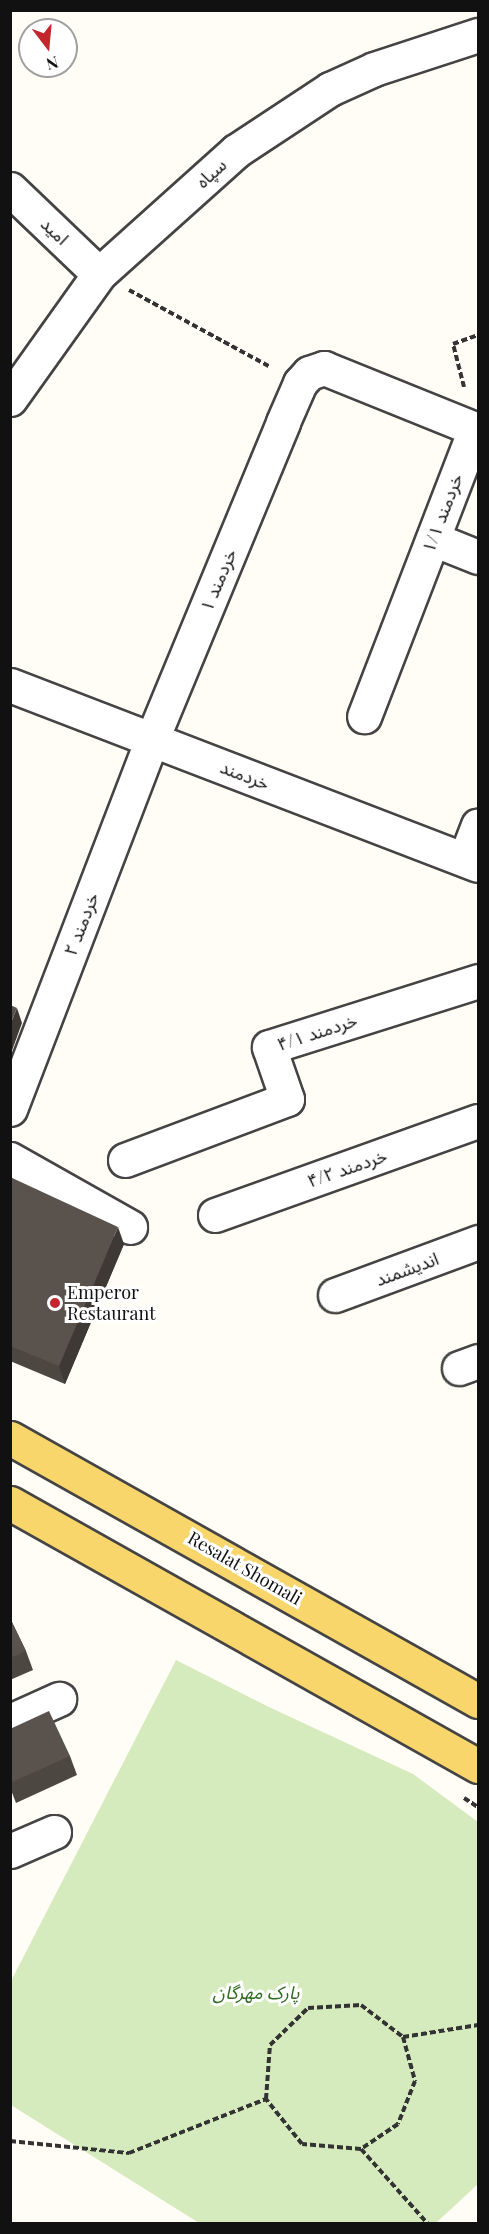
<!DOCTYPE html>
<meta charset="utf-8">
<style>
body{margin:0}
#map{position:relative;width:489px;height:2234px;overflow:hidden;background:#fffdf5;font-family:"Playfair Display","Noto Sans Arabic",serif}
div>[style]{position:absolute}
.green>*{inset:0;background:#d5ebbd}
.path>*{height:4px;margin-top:-2px;transform-origin:0;background:repeating-linear-gradient(90deg,#333 0 6px,transparent 0 9px)}
.roads{filter:drop-shadow(2px 0 #444) drop-shadow(-2px 0 #444) drop-shadow(0 2px #444) drop-shadow(0 -2px #444)}
.minor>*{height:33px;margin:-16.5px;padding:0 16.5px;transform-origin:16.5px;border-radius:16.5px;background:#fff}
.major>*{height:33px;margin:-16.5px;padding:0 16.5px;transform-origin:16.5px;border-radius:16.5px;background:#f9d66b}
.wall>*{inset:0;background:#4d4742}
.shaded-wall>*{inset:0;background:#3f3936}
.building>*{inset:0;background:#5a524d}
.dots>*{width:16px;height:16px;translate:-50% -50%;box-sizing:border-box;border:3px solid #fff;border-radius:50%}
span{translate:-50% -50%;white-space:nowrap;text-align:center;line-height:1.15;-webkit-text-stroke:6px #fff;paint-order:stroke}
.street-label{font-size:18px;color:#111}
.poi-label{font-size:18px;color:#111}
.left{translate:0 -50%;text-align:left}
.park-label{font-size:18px;color:#2f6b1f;font-style:italic}
.frame{position:absolute;inset:0;border:12px solid #111;pointer-events:none}
.north{position:absolute;left:18px;top:18px;width:60px;height:60px;box-sizing:border-box;background:#fff;border:2px solid #a0a0a0;border-radius:50%;rotate:164deg;font-size:16px;font-weight:700;line-height:24px;text-align:center;color:#111}
.north::after{content:'';display:block;margin:auto;width:21px;height:27px;background:#c4262e;clip-path:polygon(50% 0,100% 100%,50% 72%,0 100%)}
</style>
<div id="map">
<div class="green">
<div style="clip-path:polygon(176px 1660px,269px 1707px,413px 1774px,478px 1822px,478px 2184px,436px 2223px,199px 2223px,11px 2105px,11px 1981px)"></div>
</div>
<div class="path">
<div style="left:129px;top:290px;width:161px;rotate:28.6deg"></div>
<div style="left:464px;top:387px;width:44px;rotate:-104.3deg"></div>
<div style="left:453px;top:344px;width:27px;rotate:-20deg"></div>
<div style="left:464px;top:1798px;width:17px;rotate:33deg"></div>
<div style="left:361px;top:2005px;width:53px;rotate:37.3deg"></div>
<div style="left:403px;top:2037px;width:46px;rotate:74.7deg"></div>
<div style="left:415px;top:2081px;width:46px;rotate:111.6deg"></div>
<div style="left:398px;top:2124px;width:45px;rotate:146deg"></div>
<div style="left:361px;top:2149px;width:59px;rotate:-175.2deg"></div>
<div style="left:302px;top:2144px;width:58px;rotate:-128.7deg"></div>
<div style="left:266px;top:2099px;width:54px;rotate:-85.8deg"></div>
<div style="left:270px;top:2045px;width:53px;rotate:-44.2deg"></div>
<div style="left:308px;top:2008px;width:53px;rotate:-3.2deg"></div>
<div style="left:403px;top:2037px;width:76px;rotate:-9.1deg"></div>
<div style="left:10px;top:2141px;width:120px;rotate:5.8deg"></div>
<div style="left:129px;top:2153px;width:147px;rotate:-21.5deg"></div>
<div style="left:361px;top:2149px;width:101px;rotate:48.2deg"></div>
</div>
<div class="roads">
<div class="minor">
<div style="left:10px;top:189px;width:123px;rotate:43.7deg"></div>
<div style="left:10px;top:399px;width:153px;rotate:-54.5deg"></div>
<div style="left:99px;top:274px;width:184px;rotate:-41.9deg"></div>
<div style="left:236px;top:151px;width:113px;rotate:-33.4deg"></div>
<div style="left:330px;top:89px;width:48px;rotate:-24.4deg"></div>
<div style="left:374px;top:69px;width:109px;rotate:-18.1deg"></div>
<div style="left:433px;top:539px;width:48px;rotate:21.8deg"></div>
<div style="left:10px;top:685px;width:501px;rotate:21.04deg"></div>
<div style="left:465px;top:859px;width:36px;rotate:-69deg"></div>
<div style="left:10px;top:1109px;width:396px;rotate:-69deg"></div>
<div style="left:152px;top:739px;width:343px;rotate:-67.5deg"></div>
<div style="left:283px;top:422px;width:43px;rotate:-66.4deg"></div>
<div style="left:300px;top:383px;width:13px;rotate:-48deg"></div>
<div style="left:309px;top:373px;width:16px;rotate:-18deg"></div>
<div style="left:324px;top:368px;width:163px;rotate:22deg"></div>
<div style="left:475px;top:429px;width:308px;rotate:111.1deg"></div>
<div style="left:10px;top:1159px;width:138px;rotate:29.5deg"></div>
<div style="left:125px;top:1160px;width:173px;rotate:-20.6deg"></div>
<div style="left:287px;top:1099px;width:55px;rotate:-109.1deg"></div>
<div style="left:269px;top:1047px;width:219px;rotate:-17.5deg"></div>
<div style="left:215px;top:1215px;width:279px;rotate:-19.7deg"></div>
<div style="left:335px;top:1295px;width:153px;rotate:-20.3deg"></div>
<div style="left:459px;top:1368px;width:20px;rotate:-20deg"></div>
<div style="left:10px;top:1721px;width:54px;rotate:-24.2deg"></div>
<div style="left:10px;top:1851px;width:48px;rotate:-23.4deg"></div>
</div>
<div class="major">
<div style="left:10px;top:1438px;width:537px;rotate:29.33deg"></div>
<div style="left:10px;top:1503px;width:537px;rotate:29.33deg"></div>
</div>
</div>
<div class="wall">
<div style="clip-path:polygon(10px 1177px,124px 1244px,65px 1384px,10px 1361px)"></div>
<div style="clip-path:polygon(10px 1618px,26px 1651px,33px 1670px,10px 1680px)"></div>
<div style="clip-path:polygon(10px 1729px,70px 1756px,77px 1775px,16px 1803px,11px 1790px)"></div>
</div>
<div class="shaded-wall">
<div style="clip-path:polygon(17px 1008px,22px 1023px,10px 1056px,10px 1025px)"></div>
<div style="clip-path:polygon(118px 1227px,124px 1244px,65px 1384px,59px 1366px)"></div>
</div>
<div class="building">
<div style="clip-path:polygon(10px 1005px,17px 1008px,10px 1025px)"></div>
<div style="clip-path:polygon(10px 1177px,118px 1227px,59px 1366px,10px 1346px)"></div>
<div style="clip-path:polygon(10px 1618px,26px 1651px,10px 1658px)"></div>
<div style="clip-path:polygon(49px 1711px,70px 1756px,10px 1783px,10px 1729px)"></div>
</div>
<div class="dots">
<div style="left:55px;top:1303px;background:#c4262e"></div>
</div>
<div class="street-label">
<span style="left:211px;top:173px;rotate:-42deg">سپاه</span>
<span style="left:55px;top:231px;rotate:44deg">امید</span>
<span style="left:442px;top:513px;rotate:-69deg">خردمند ۱/۱</span>
<span style="left:218px;top:580px;rotate:-67deg">خردمند ۱</span>
<span style="left:245px;top:775px;rotate:21deg">خردمند</span>
<span style="left:81px;top:924px;rotate:-69deg">خردمند ۲</span>
<span style="left:317px;top:1032px;rotate:-18deg">خردمند ۴/۱</span>
<span style="left:347px;top:1168px;rotate:-19deg">خردمند ۴/۲</span>
<span style="left:407px;top:1269px;rotate:-20deg">اندیشمند</span>
<span style="left:245px;top:1568px;rotate:30deg">Resalat Shomali</span>
</div>
<div class="poi-label">
<span class="left" style="left:67px;top:1303px">Emperor<br>Restaurant</span>
</div>
<div class="park-label">
<span style="left:256px;top:1992px">پارک مهرگان</span>
</div>
<div class="frame"></div>
<div class="north">N</div>
</div>
